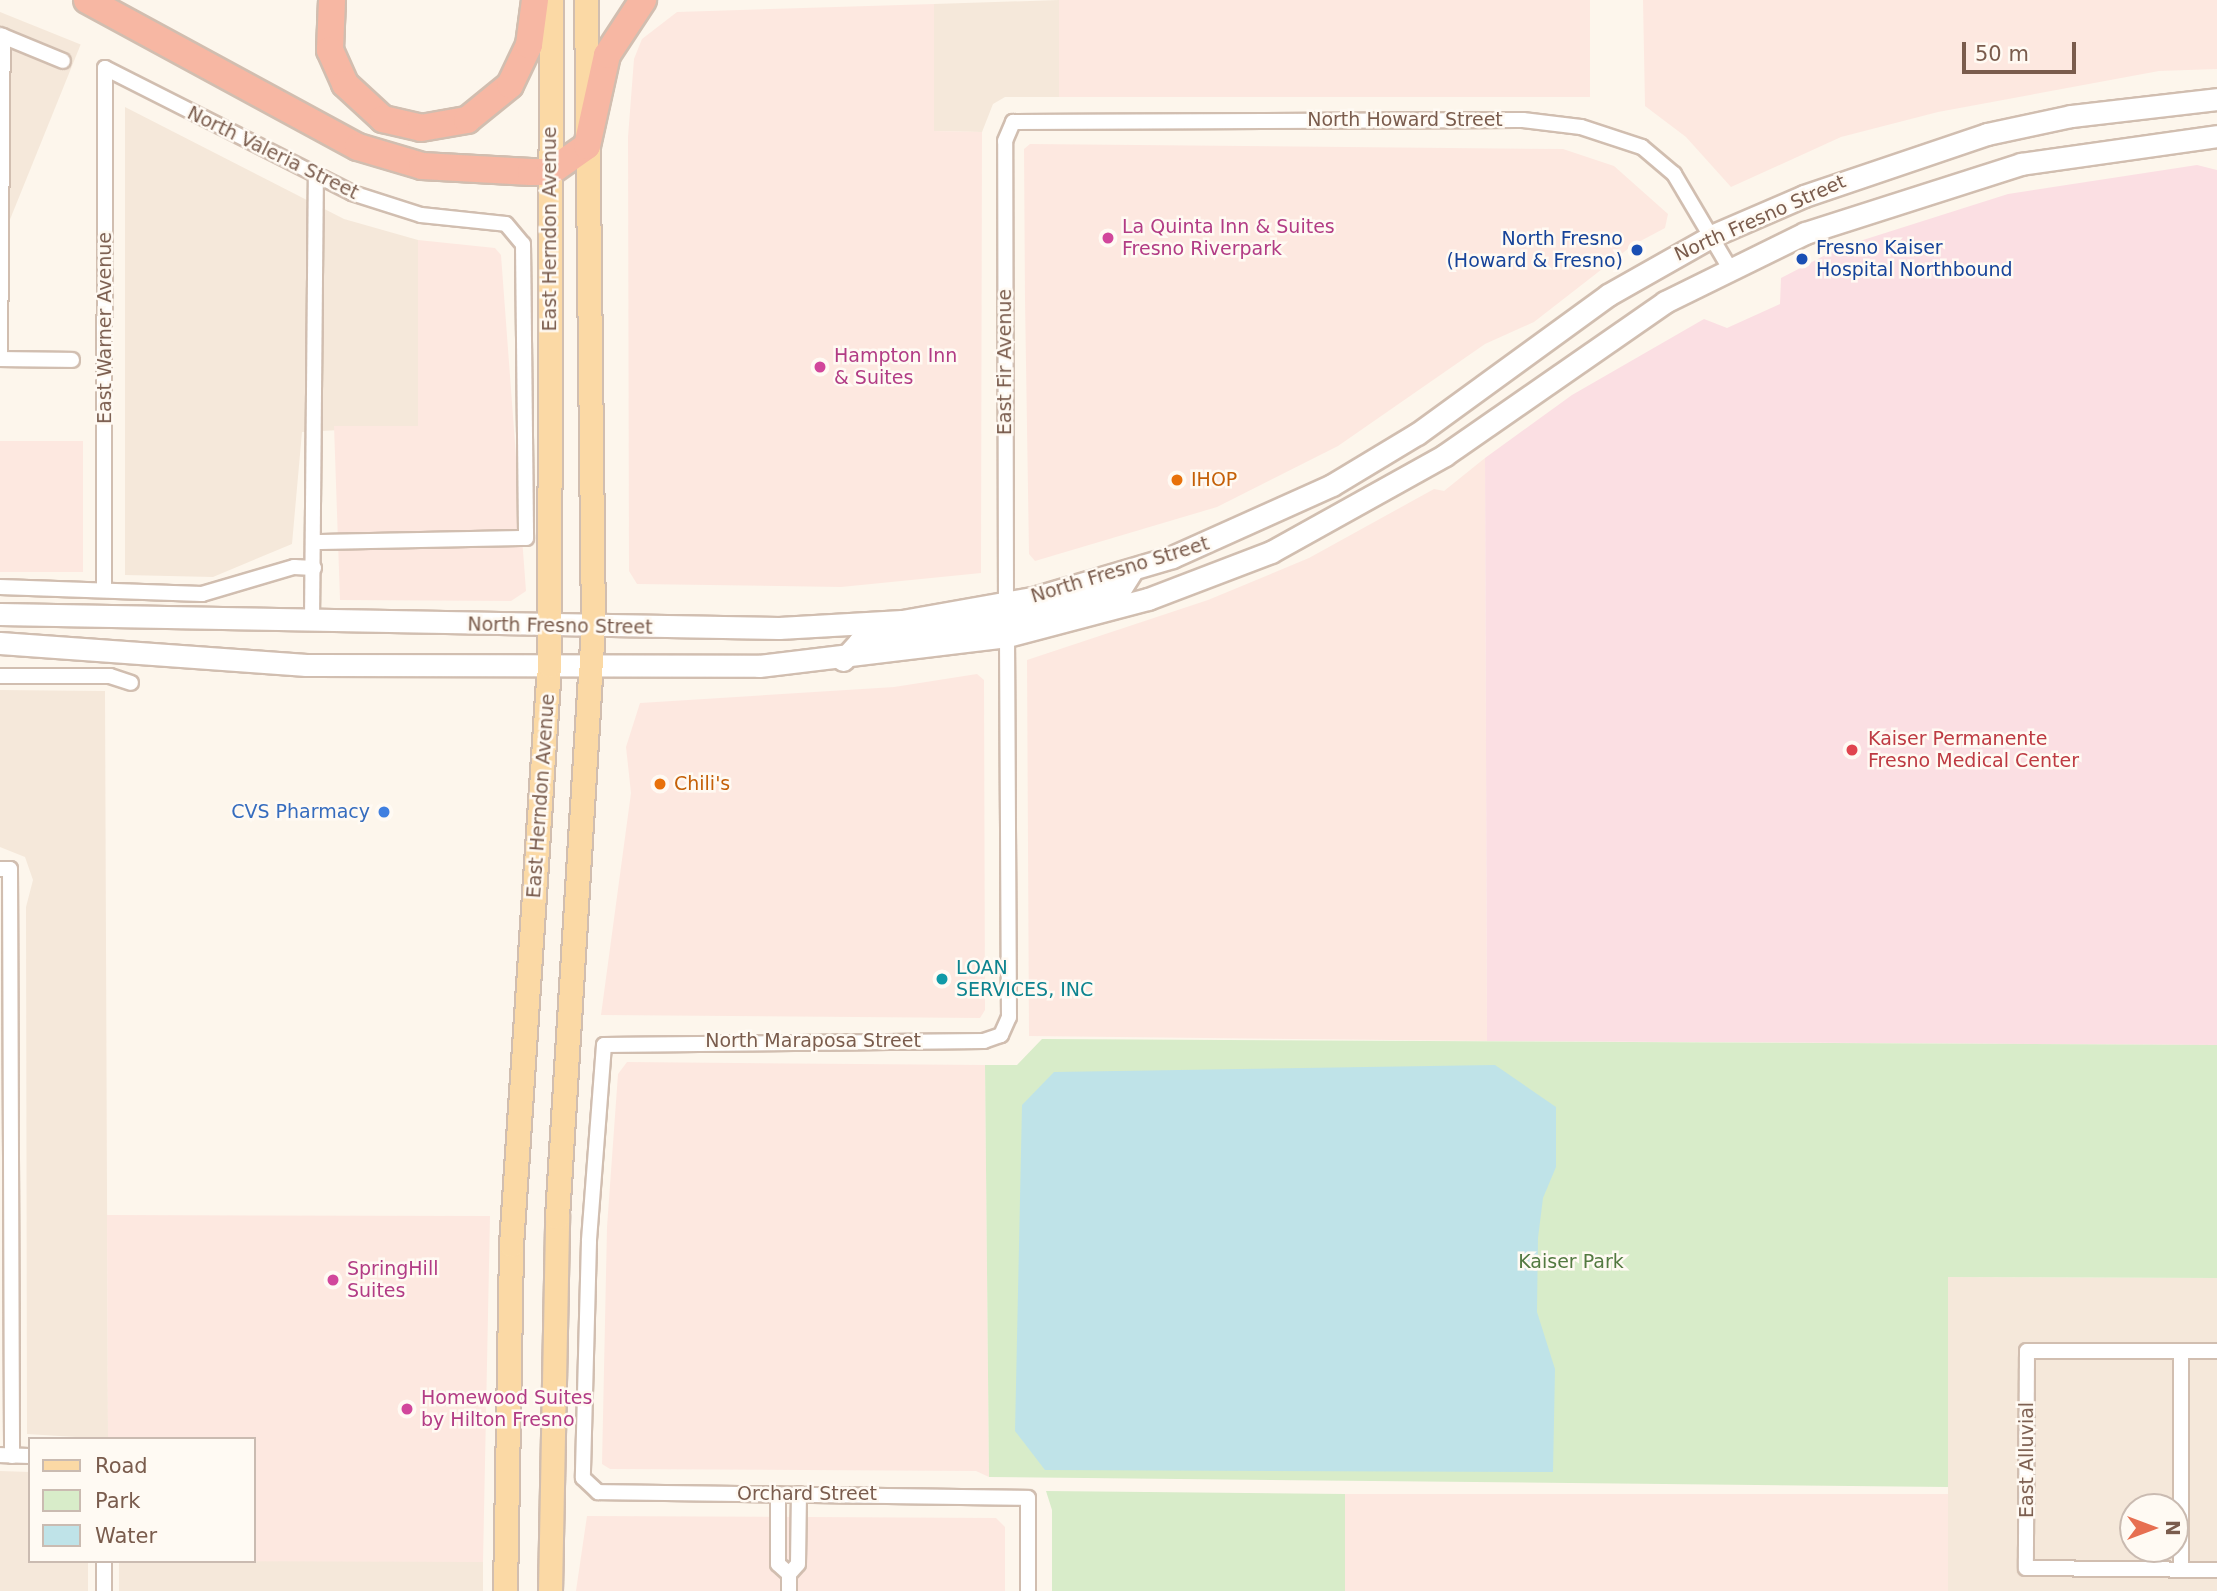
<!DOCTYPE html>
<style>
body{margin:0}
#map{position:relative;width:2217px;height:1591px;overflow:hidden;background:#fdf6ec;font-family:"DejaVu Sans",sans-serif}
div>[style]{position:absolute}
.residential>*{inset:0;background:#f5e8da;transform-origin:0 0}
.commercial>*{inset:0;background:#fde8e0;transform-origin:0 0}
.medical>*{inset:0;background:#fbdfe3}
.green>*{inset:0;background:#d8ecc9}
.water>*{inset:0;background:#bfe3e8}
.roads{filter:drop-shadow(2px 0 #d1beb0) drop-shadow(-2px 0 #d1beb0) drop-shadow(0 2px #d1beb0) drop-shadow(0 -2px #d1beb0)}
.minor>*{height:14px;margin:-7px;padding:0 7px;transform-origin:7px;border-radius:7px;background:#fff}
.secondary>*{height:21px;margin:-10.5px;padding:0 10.5px;transform-origin:10.5px;border-radius:10.5px;background:#fff}
.primary>*{height:23px;margin:-11.5px;padding:0 11.5px;transform-origin:11.5px;border-radius:11.5px;background:#fbd9a5}
.motorway>*{height:26px;margin:-13px;padding:0 13px;transform-origin:13px;border-radius:13px;background:#f7b7a3}
.dots>*{width:19px;height:19px;translate:-50% -50%;box-sizing:border-box;border:4px solid #fffaf3;border-radius:50%}
span{translate:-50% -50%;white-space:nowrap;text-align:center;line-height:1.15;-webkit-text-stroke:5px #fffaf3;paint-order:stroke}
.street-label{font-size:19px;color:#7a5c4d}
.hotel-label{font-size:19px;color:#b23c85}
.left{translate:0 -50%;text-align:left}
.transit-label{font-size:19px;color:#164399}
.right{translate:-100% -50%;text-align:right}
.food-label{font-size:19px;color:#c56008}
.health-label{font-size:19px;color:#be3a42}
.shop-label{font-size:19px;color:#366cbe}
.culture-label{font-size:19px;color:#0d838f}
.park-label{font-size:19px;color:#537a41}
.legend{position:absolute;left:28px;top:1437px;width:228px;height:126px;box-sizing:border-box;background:#fffaf3;border:2px solid #cabbb1;margin:0;padding:9px 12px;list-style:none;font-size:21px;color:#7a5c4d}
.legend li{display:flex;align-items:center;gap:14px;height:35px}
.legend b{width:35px;border:2px solid #cabbb1}
.north{position:absolute;left:2119px;top:1493px;width:70px;height:70px;box-sizing:border-box;background:#fffaf3;border:2px solid #cabbb1;border-radius:50%;rotate:90deg;font-size:19px;font-weight:700;line-height:28px;text-align:center;color:#7a5c4d}
.north::after{content:'';display:block;margin:auto;width:24px;height:32px;background:#e76f51;clip-path:polygon(50% 0,100% 100%,50% 72%,0 100%)}
.scale{position:absolute;left:1962px;top:42px;width:114px;height:32px;box-sizing:border-box;border:4px solid #7a5c4d;border-top:0;padding-left:9px;font-size:21px;line-height:24px;white-space:nowrap;color:#7a5c4d;-webkit-text-stroke:5px #fffaf3;paint-order:stroke}
</style>
<div id="map">
<div class="residential">
<div style="clip-path:polygon(1059px 0,1059px 97px,1005px 97px,993px 104px,982px 132px,934px 131px,934px 4px)"></div>
<div style="left:0;top:12px;width:87px;height:429px;rotate:22deg"></div>
<div style="clip-path:polygon(125px 107px,344px 219px,418px 240px,418px 426px,302px 432px,292px 544px,213px 577px,125px 575px)"></div>
<div style="clip-path:polygon(0 690px,105px 691px,108px 1439px,27px 1434px,26px 907px,33px 880px,25px 857px,0 847px)"></div>
<div style="clip-path:polygon(evenodd,1948px 1277px,2217px 1278px,2217px 1591px,1948px 1591px,1948px 1277px,2133px 1507px,2175px 1507px,2175px 1549px,2133px 1549px,2133px 1507px)"></div>
<div style="clip-path:polygon(0 1471px,30px 1472px,30px 1561px,88px 1561px,88px 1591px,0 1591px)"></div>
<div style="left:119px;top:1561px;width:364px;height:30px"></div>
</div>
<div class="commercial">
<div style="left:1059px;top:0;width:531px;height:97px"></div>
<div style="clip-path:polygon(1643px 0,2217px 0,2217px 69px,2159px 71px,1938px 112px,1841px 137px,1731px 187px,1686px 137px,1645px 106px)"></div>
<div style="clip-path:polygon(934px 4px,934px 131px,982px 132px,981px 573px,841px 587px,637px 584px,629px 571px,628px 137px,634px 59px,642px 39px,677px 12px)"></div>
<div style="clip-path:polygon(1030px 144px,1563px 149px,1614px 166px,1668px 214px,1665px 228px,1633px 245px,1534px 322px,1485px 344px,1338px 446px,1217px 507px,1035px 561px,1029px 554px,1025px 300px,1024px 149px)"></div>
<div style="clip-path:polygon(418px 240px,495px 248px,501px 255px,526px 591px,511px 601px,340px 600px,334px 426px,418px 426px)"></div>
<div style="left:0;top:441px;width:83px;height:131px"></div>
<div style="clip-path:polygon(1485px 458px,1487px 1041px,1029px 1036px,1027px 660px,1208px 600px,1309px 558px,1434px 489px,1444px 491px)"></div>
<div style="clip-path:polygon(977px 674px,984px 680px,985px 1010px,980px 1018px,601px 1015px,631px 793px,626px 747px,640px 703px,894px 687px)"></div>
<div style="clip-path:polygon(627px 1062px,985px 1065px,989px 1477px,976px 1471px,610px 1469px,602px 1464px,607px 1227px,618px 1074px)"></div>
<div style="clip-path:polygon(107px 1215px,490px 1216px,483px 1562px,204px 1561px,254px 1561px,254px 1439px,108px 1439px)"></div>
<div style="left:1345px;top:1494px;width:603px;height:97px"></div>
<div style="clip-path:polygon(587px 1516px,996px 1518px,1005px 1527px,1005px 1591px,576px 1591px)"></div>
</div>
<div class="medical">
<div style="clip-path:polygon(2197px 165px,2217px 170px,2217px 1045px,1487px 1041px,1485px 458px,1572px 395px,1704px 319px,1727px 328px,1780px 304px,1781px 278px,1841px 247px,2008px 194px)"></div>
</div>
<div class="green">
<div style="clip-path:polygon(1042px 1039px,2217px 1045px,2217px 1278px,1948px 1277px,1948px 1487px,989px 1477px,985px 1065px,1017px 1065px)"></div>
<div style="clip-path:polygon(1046px 1491px,1345px 1494px,1345px 1591px,1052px 1591px,1052px 1510px)"></div>
</div>
<div class="water">
<div style="clip-path:polygon(1495px 1065px,1556px 1107px,1556px 1167px,1543px 1198px,1538px 1238px,1537px 1312px,1555px 1369px,1553px 1472px,1045px 1470px,1015px 1431px,1022px 1105px,1054px 1072px)"></div>
</div>
<div class="roads">
<div class="minor">
<div style="left:0;top:35px;width:68px;rotate:22.4deg"></div>
<div style="left:0;top:359px;width:323px;rotate:-89.5deg"></div>
<div style="left:0;top:359px;width:72px;rotate:0.8deg"></div>
<div style="left:0;top:587px;width:202px;rotate:2deg"></div>
<div style="left:202px;top:594px;width:96px;rotate:-16.4deg"></div>
<div style="left:294px;top:567px;width:20px;rotate:3deg"></div>
<div style="left:104px;top:588px;width:520px;rotate:-89.89deg"></div>
<div style="left:105px;top:68px;width:277px;rotate:26.8deg"></div>
<div style="left:352px;top:193px;width:72px;rotate:17.7deg"></div>
<div style="left:421px;top:215px;width:85px;rotate:6deg"></div>
<div style="left:506px;top:224px;width:26px;rotate:50deg"></div>
<div style="left:523px;top:244px;width:294px;rotate:89.4deg"></div>
<div style="left:526px;top:538px;width:211px;rotate:178.9deg"></div>
<div style="left:1006px;top:604px;width:463px;rotate:-90.1deg"></div>
<div style="left:1005px;top:141px;width:21px;rotate:-67deg"></div>
<div style="left:1013px;top:122px;width:510px;rotate:-0.22deg"></div>
<div style="left:1523px;top:120px;width:58px;rotate:6.9deg"></div>
<div style="left:1581px;top:127px;width:64px;rotate:18.2deg"></div>
<div style="left:1642px;top:147px;width:42px;rotate:40.2deg"></div>
<div style="left:1674px;top:174px;width:108px;rotate:59.4deg"></div>
<div style="left:312px;top:621px;width:444px;rotate:-89.5deg"></div>
<div style="left:1007px;top:636px;width:381px;rotate:89.7deg"></div>
<div style="left:1009px;top:1017px;width:20px;rotate:114deg"></div>
<div style="left:1001px;top:1035px;width:18px;rotate:161deg"></div>
<div style="left:984px;top:1041px;width:380px;rotate:179.4deg"></div>
<div style="left:604px;top:1045px;width:197px;rotate:94.4deg"></div>
<div style="left:589px;top:1241px;width:237px;rotate:91.5deg"></div>
<div style="left:583px;top:1478px;width:21px;rotate:43deg"></div>
<div style="left:598px;top:1492px;width:430px;rotate:0.8deg"></div>
<div style="left:1028px;top:1498px;width:93px;rotate:90deg"></div>
<div style="left:0;top:676px;width:110px"></div>
<div style="left:110px;top:676px;width:22px;rotate:18deg"></div>
<div style="left:0;top:869px;width:10px"></div>
<div style="left:10px;top:869px;width:587px;rotate:89.8deg"></div>
<div style="left:2181px;top:1351px;width:218px;rotate:90deg"></div>
<div style="left:2217px;top:1351px;width:190px;rotate:180deg"></div>
<div style="left:2027px;top:1351px;width:217px;rotate:90.3deg"></div>
<div style="left:2026px;top:1568px;width:191px;rotate:0.6deg"></div>
<div style="left:0;top:1455px;width:30px;rotate:2deg"></div>
<div style="left:778px;top:1494px;width:70px;rotate:90deg"></div>
<div style="left:778px;top:1564px;width:15px;rotate:42deg"></div>
<div style="left:789px;top:1574px;width:13px;rotate:-48deg"></div>
<div style="left:798px;top:1564px;width:70px;rotate:-89.2deg"></div>
<div style="left:104px;top:1561px;width:30px;rotate:90deg"></div>
<div style="left:789px;top:1574px;width:17px;rotate:90deg"></div>
</div>
<div class="secondary">
<div style="left:0;top:614px;width:779px;rotate:1.03deg"></div>
<div style="left:779px;top:628px;width:123px;rotate:-3.3deg"></div>
<div style="left:902px;top:621px;width:133px;rotate:-10deg"></div>
<div style="left:1033px;top:598px;width:145px;rotate:-16.4deg"></div>
<div style="left:1172px;top:557px;width:175px;rotate:-24.2deg"></div>
<div style="left:1332px;top:485px;width:99px;rotate:-31deg"></div>
<div style="left:1417px;top:434px;width:236px;rotate:-36deg"></div>
<div style="left:1608px;top:295px;width:122px;rotate:-29.5deg"></div>
<div style="left:1714px;top:235px;width:98px;rotate:-23.4deg"></div>
<div style="left:1804px;top:196px;width:193px;rotate:-18.7deg"></div>
<div style="left:1987px;top:134px;width:86px;rotate:-12.1deg"></div>
<div style="left:2071px;top:116px;width:147px;rotate:-6.6deg"></div>
<div style="left:1007px;top:636px;width:21px;rotate:-61deg"></div>
<div style="left:1017px;top:618px;width:108px;rotate:-16.1deg"></div>
<div style="left:1121px;top:588px;width:19px;rotate:-58deg"></div>
<div style="left:0;top:643px;width:307px;rotate:4.1deg"></div>
<div style="left:306px;top:665px;width:453px;rotate:0.1deg"></div>
<div style="left:759px;top:666px;width:250px;rotate:-6.9deg"></div>
<div style="left:1007px;top:636px;width:146px;rotate:-14.7deg"></div>
<div style="left:1148px;top:599px;width:132px;rotate:-20.9deg"></div>
<div style="left:1271px;top:552px;width:199px;rotate:-29.1deg"></div>
<div style="left:1445px;top:455px;width:268px;rotate:-34.8deg"></div>
<div style="left:1665px;top:302px;width:156px;rotate:-26.2deg"></div>
<div style="left:1805px;top:233px;width:227px;rotate:-17.7deg"></div>
<div style="left:2021px;top:164px;width:198px;rotate:-8.1deg"></div>
<div style="left:843px;top:660px;width:24px;rotate:-48deg"></div>
<div style="left:859px;top:642px;width:134px;rotate:-8.6deg"></div>
<div style="left:991px;top:622px;width:23px;rotate:-50deg"></div>
</div>
<div class="primary">
<div style="left:505px;top:1591px;width:346px;rotate:-89deg"></div>
<div style="left:511px;top:1245px;width:581px;rotate:-86.25deg"></div>
<div style="left:549px;top:665px;width:665px;rotate:-89.83deg"></div>
<div style="left:550px;top:1591px;width:374px;rotate:-88.9deg"></div>
<div style="left:557px;top:1217px;width:591px;rotate:-86.51deg"></div>
<div style="left:593px;top:627px;width:627px;rotate:-90.64deg"></div>
</div>
<div class="motorway">
<div style="left:87px;top:0;width:308px;rotate:28.5deg"></div>
<div style="left:358px;top:147px;width:67px;rotate:16.5deg"></div>
<div style="left:422px;top:166px;width:109px;rotate:3.2deg"></div>
<div style="left:531px;top:172px;width:19px"></div>
<div style="left:550px;top:172px;width:45px;rotate:-35.1deg"></div>
<div style="left:587px;top:146px;width:93px;rotate:-77.6deg"></div>
<div style="left:607px;top:55px;width:66px;rotate:-56.8deg"></div>
<div style="left:332px;top:0;width:50px;rotate:92.3deg"></div>
<div style="left:330px;top:50px;width:37px;rotate:66deg"></div>
<div style="left:345px;top:84px;width:52px;rotate:42.6deg"></div>
<div style="left:383px;top:119px;width:39px;rotate:13deg"></div>
<div style="left:421px;top:128px;width:47px;rotate:-9.9deg"></div>
<div style="left:467px;top:120px;width:55px;rotate:-39.1deg"></div>
<div style="left:510px;top:85px;width:44px;rotate:-64.6deg"></div>
<div style="left:529px;top:45px;width:45px;rotate:-82.4deg"></div>
</div>
</div>
<div class="dots">
<div style="left:1108px;top:238px;background:#d1479c"></div>
<div style="left:1637px;top:250px;background:#1a4fb4"></div>
<div style="left:1802px;top:259px;background:#1a4fb4"></div>
<div style="left:820px;top:367px;background:#d1479c"></div>
<div style="left:1177px;top:480px;background:#e8710a"></div>
<div style="left:1852px;top:750px;background:#e0444e"></div>
<div style="left:660px;top:784px;background:#e8710a"></div>
<div style="left:384px;top:812px;background:#3f7fe0"></div>
<div style="left:942px;top:979px;background:#0f9aa8"></div>
<div style="left:333px;top:1280px;background:#d1479c"></div>
<div style="left:407px;top:1409px;background:#d1479c"></div>
</div>
<div class="street-label">
<span style="left:1405px;top:120px">North Howard Street</span>
<span style="left:273px;top:153px;rotate:26deg">North Valeria Street</span>
<span style="left:1760px;top:218px;rotate:-24deg">North Fresno Street</span>
<span style="left:550px;top:229px;rotate:-90deg">East Herndon Avenue</span>
<span style="left:105px;top:328px;rotate:-90deg">East Warner Avenue</span>
<span style="left:1005px;top:362px;rotate:-90deg">East Fir Avenue</span>
<span style="left:1120px;top:570px;rotate:-17deg">North Fresno Street</span>
<span style="left:560px;top:626px;rotate:1deg">North Fresno Street</span>
<span style="left:541px;top:796px;rotate:-86deg">East Herndon Avenue</span>
<span style="left:813px;top:1041px">North Maraposa Street</span>
<span style="left:2027px;top:1460px;rotate:-90deg">East Alluvial</span>
<span style="left:807px;top:1494px">Orchard Street</span>
</div>
<div class="hotel-label">
<span class="left" style="left:1122px;top:238px">La Quinta Inn &amp; Suites<br>Fresno Riverpark</span>
<span class="left" style="left:834px;top:367px">Hampton Inn<br>&amp; Suites</span>
<span class="left" style="left:347px;top:1280px">SpringHill<br>Suites</span>
<span class="left" style="left:421px;top:1409px">Homewood Suites<br>by Hilton Fresno</span>
</div>
<div class="transit-label">
<span class="right" style="left:1623px;top:250px">North Fresno<br>(Howard &amp; Fresno)</span>
<span class="left" style="left:1816px;top:259px">Fresno Kaiser<br>Hospital Northbound</span>
</div>
<div class="food-label">
<span class="left" style="left:1191px;top:480px">IHOP</span>
<span class="left" style="left:674px;top:784px">Chili's</span>
</div>
<div class="health-label">
<span class="left" style="left:1868px;top:750px">Kaiser Permanente<br>Fresno Medical Center</span>
</div>
<div class="shop-label">
<span class="right" style="left:370px;top:812px">CVS Pharmacy</span>
</div>
<div class="culture-label">
<span class="left" style="left:956px;top:979px">LOAN<br>SERVICES, INC</span>
</div>
<div class="park-label">
<span style="left:1571px;top:1262px">Kaiser Park</span>
</div>
<ul class="legend">
<li><b style="height:9px;background:#fbd9a5"></b>Road</li>
<li><b style="height:19px;background:#d8ecc9"></b>Park</li>
<li><b style="height:19px;background:#bfe3e8"></b>Water</li>
</ul>
<div class="north">N</div>
<div class="scale">50 m</div>
</div>
